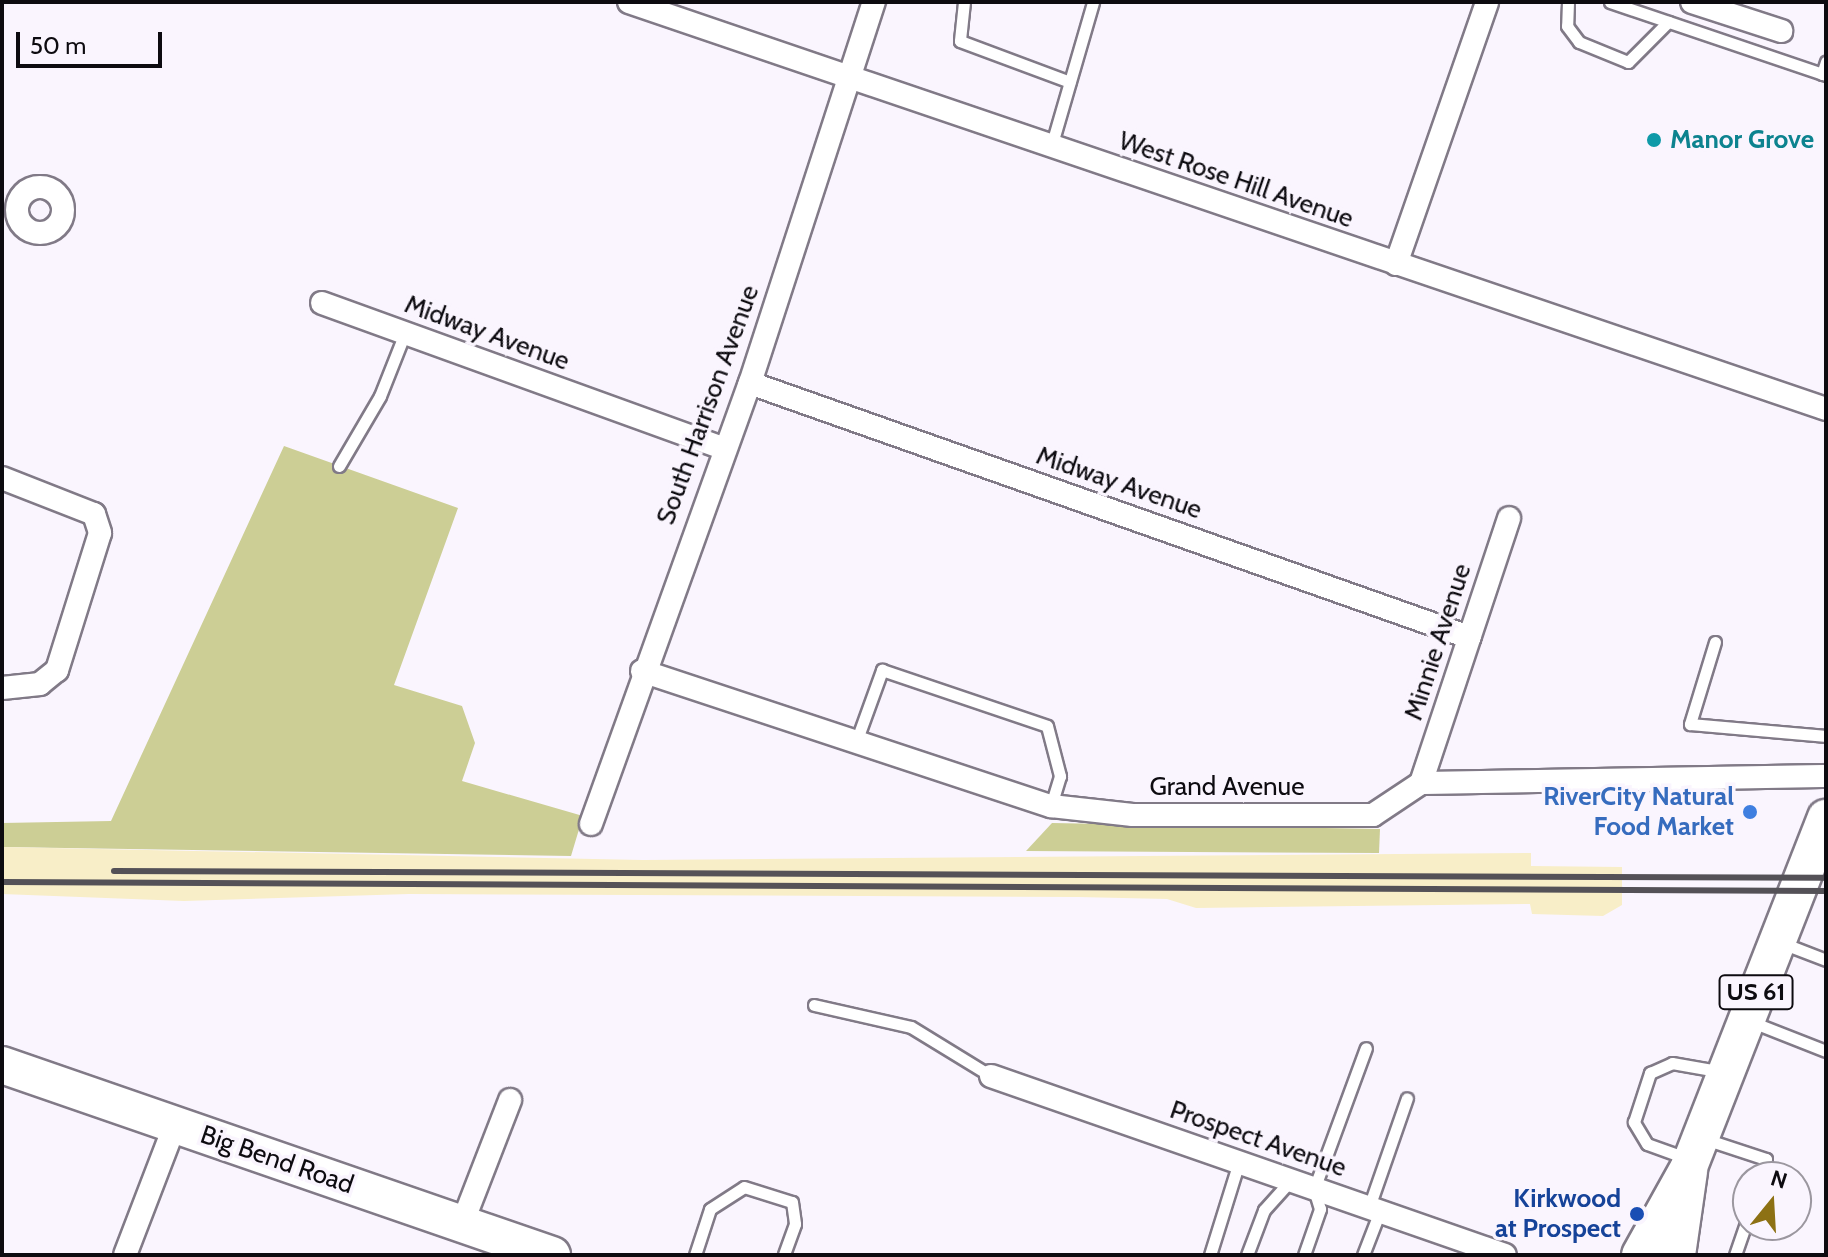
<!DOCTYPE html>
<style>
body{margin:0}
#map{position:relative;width:1828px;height:1257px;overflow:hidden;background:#faf5fe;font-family:Cabin,sans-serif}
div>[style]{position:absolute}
.forest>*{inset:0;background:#ccce95}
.sand>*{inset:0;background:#f8eec8}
.roads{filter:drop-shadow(2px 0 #817a87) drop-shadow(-2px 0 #817a87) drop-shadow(0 2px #817a87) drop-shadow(0 -2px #817a87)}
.service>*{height:11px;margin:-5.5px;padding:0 5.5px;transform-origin:5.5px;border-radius:5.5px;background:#fff}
.minor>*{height:22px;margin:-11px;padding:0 11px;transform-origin:11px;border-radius:11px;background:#fff}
.minor>.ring{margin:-11px;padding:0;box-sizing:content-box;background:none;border:22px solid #fff;border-radius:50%}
.primary>*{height:36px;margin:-18px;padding:0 18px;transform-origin:18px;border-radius:18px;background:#fff}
.rail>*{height:6px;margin:-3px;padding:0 3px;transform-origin:3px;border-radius:3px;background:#545157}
.dots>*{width:22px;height:22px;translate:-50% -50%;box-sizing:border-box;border:4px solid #faf5fe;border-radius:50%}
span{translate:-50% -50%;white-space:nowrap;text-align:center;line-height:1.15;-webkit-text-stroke:7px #faf5fe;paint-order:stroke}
.shield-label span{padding:2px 6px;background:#faf5fe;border:2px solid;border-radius:6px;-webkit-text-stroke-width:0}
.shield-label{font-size:24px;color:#0d0b10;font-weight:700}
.culture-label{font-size:26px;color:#0d838f;font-weight:700}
.left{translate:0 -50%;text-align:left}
.street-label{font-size:26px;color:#0d0b10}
.shop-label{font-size:26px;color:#366cbe;font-weight:700}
.right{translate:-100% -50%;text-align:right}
.transit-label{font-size:26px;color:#164399;font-weight:700}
.frame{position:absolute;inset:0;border:4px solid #0d0b10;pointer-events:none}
.north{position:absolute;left:1732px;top:1161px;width:80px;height:80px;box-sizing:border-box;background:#faf5fe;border:2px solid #9b979f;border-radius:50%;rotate:18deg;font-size:22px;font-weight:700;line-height:32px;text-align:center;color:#0d0b10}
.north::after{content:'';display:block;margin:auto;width:28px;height:36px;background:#8d7114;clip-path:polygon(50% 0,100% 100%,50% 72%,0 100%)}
.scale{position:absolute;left:16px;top:32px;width:146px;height:36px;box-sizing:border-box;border:4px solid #0d0b10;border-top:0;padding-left:10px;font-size:24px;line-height:28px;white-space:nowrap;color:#0d0b10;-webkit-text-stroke:6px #faf5fe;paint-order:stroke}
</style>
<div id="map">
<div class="forest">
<div style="clip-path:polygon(284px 446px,458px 508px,394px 685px,462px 706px,475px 743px,462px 781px,583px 816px,571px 856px,2px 847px,2px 823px,111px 821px)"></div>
<div style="clip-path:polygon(1052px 823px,1380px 829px,1379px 853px,1026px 851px)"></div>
</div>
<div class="sand">
<div style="clip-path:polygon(2px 847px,643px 860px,1531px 853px,1531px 866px,1622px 867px,1622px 905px,1603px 916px,1532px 914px,1530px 904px,1196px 908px,1167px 899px,1078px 897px,409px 894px,184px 901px,2px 894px)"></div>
</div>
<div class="roads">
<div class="service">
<div style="left:964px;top:2px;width:39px;rotate:96deg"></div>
<div style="left:960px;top:41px;width:117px;rotate:20.4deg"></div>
<div style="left:1568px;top:2px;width:24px;rotate:92deg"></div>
<div style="left:1567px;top:26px;width:20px;rotate:53deg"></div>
<div style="left:1579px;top:42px;width:53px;rotate:22.2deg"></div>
<div style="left:1628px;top:62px;width:57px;rotate:-45deg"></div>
<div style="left:1610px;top:2px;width:228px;rotate:18.7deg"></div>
<div style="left:1822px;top:74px;width:13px;rotate:-72deg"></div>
<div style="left:1051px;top:147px;width:151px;rotate:-73.8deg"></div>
<div style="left:339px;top:466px;width:81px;rotate:-59.6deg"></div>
<div style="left:380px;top:396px;width:68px;rotate:-68.4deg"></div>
<div style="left:1715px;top:642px;width:86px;rotate:107deg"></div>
<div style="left:1690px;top:724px;width:137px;rotate:5deg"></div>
<div style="left:856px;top:742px;width:77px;rotate:-70.1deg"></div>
<div style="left:882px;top:670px;width:174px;rotate:18.7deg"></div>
<div style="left:1047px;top:726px;width:52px;rotate:75.4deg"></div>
<div style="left:1060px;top:776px;width:31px;rotate:107deg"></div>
<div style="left:1782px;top:943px;width:47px;rotate:21.1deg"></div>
<div style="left:814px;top:1005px;width:99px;rotate:12.8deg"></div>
<div style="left:911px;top:1027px;width:94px;rotate:31.5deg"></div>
<div style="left:1752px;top:1022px;width:79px;rotate:21.4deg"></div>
<div style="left:1705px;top:1139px;width:64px;rotate:18.2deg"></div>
<div style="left:1766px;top:1159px;width:19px;rotate:106deg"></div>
<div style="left:1686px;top:1158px;width:41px;rotate:-160.3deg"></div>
<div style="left:1647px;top:1144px;width:26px;rotate:-121deg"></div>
<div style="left:1634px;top:1122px;width:52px;rotate:-71.9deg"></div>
<div style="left:1650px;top:1073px;width:24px;rotate:-24deg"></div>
<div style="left:1672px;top:1063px;width:52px;rotate:10deg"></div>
<div style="left:1369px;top:1207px;width:115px;rotate:-70.8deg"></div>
<div style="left:695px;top:1255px;width:48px;rotate:-71.9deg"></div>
<div style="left:710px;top:1209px;width:40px;rotate:-32.9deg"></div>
<div style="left:744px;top:1187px;width:50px;rotate:17.4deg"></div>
<div style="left:792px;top:1202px;width:22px;rotate:82deg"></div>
<div style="left:795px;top:1224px;width:33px;rotate:110deg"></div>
<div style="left:1210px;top:1255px;width:97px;rotate:-72.7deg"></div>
<div style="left:1247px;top:1255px;width:48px;rotate:-69.3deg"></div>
<div style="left:1264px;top:1210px;width:40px;rotate:-48deg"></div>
<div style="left:1304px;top:1255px;width:49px;rotate:-70.8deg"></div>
<div style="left:1320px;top:1209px;width:21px;rotate:-107deg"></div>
<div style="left:1314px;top:1189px;width:150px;rotate:-69.8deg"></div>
<div style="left:1363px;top:1255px;width:47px;rotate:-68.9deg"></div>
<div style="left:1735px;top:1255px;width:39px;rotate:-71deg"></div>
</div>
<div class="minor">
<div style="left:629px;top:2px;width:1264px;rotate:18.78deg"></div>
<div style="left:1692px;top:2px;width:94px;rotate:18deg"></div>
<div class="ring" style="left:17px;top:187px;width:24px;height:24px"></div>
<div style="left:1396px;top:264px;width:277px;rotate:-70.8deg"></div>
<div style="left:322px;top:303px;width:426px;rotate:19.9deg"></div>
<div style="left:750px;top:383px;width:763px;rotate:19.46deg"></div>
<div style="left:2px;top:478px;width:99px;rotate:21.4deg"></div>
<div style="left:94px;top:514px;width:20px;rotate:72deg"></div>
<div style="left:100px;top:533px;width:144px;rotate:107.4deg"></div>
<div style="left:57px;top:670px;width:22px;rotate:141deg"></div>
<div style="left:40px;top:684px;width:38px;rotate:174deg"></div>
<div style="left:642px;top:671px;width:431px;rotate:18.3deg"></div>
<div style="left:1051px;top:806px;width:82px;rotate:6.3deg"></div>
<div style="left:1133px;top:815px;width:240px"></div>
<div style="left:1373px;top:815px;width:58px;rotate:-33.7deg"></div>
<div style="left:1421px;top:783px;width:405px;rotate:-1deg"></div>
<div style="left:1421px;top:783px;width:279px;rotate:-71.6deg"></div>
<div style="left:591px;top:824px;width:469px;rotate:-70.2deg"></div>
<div style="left:750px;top:383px;width:401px;rotate:-72deg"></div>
<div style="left:991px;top:1076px;width:544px;rotate:19.2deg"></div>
<div style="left:462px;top:1224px;width:133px;rotate:-68.8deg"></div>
<div style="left:125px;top:1255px;width:139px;rotate:-69deg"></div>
</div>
<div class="primary">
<div style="left:2px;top:1065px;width:582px;rotate:19.06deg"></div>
<div style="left:1640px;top:1255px;width:101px;rotate:-60.9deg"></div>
<div style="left:1689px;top:1167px;width:375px;rotate:-68.6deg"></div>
<div style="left:1677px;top:1255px;width:84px;rotate:-81.8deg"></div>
</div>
</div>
<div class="rail">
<div style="left:114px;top:871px;width:1712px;rotate:0.23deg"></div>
<div style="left:2px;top:882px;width:1824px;rotate:0.28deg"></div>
</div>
<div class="dots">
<div style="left:1654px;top:140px;background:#0f9aa8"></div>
<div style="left:1750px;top:812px;background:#3f7fe0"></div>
<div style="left:1637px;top:1214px;background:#1a4fb4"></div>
</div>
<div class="shield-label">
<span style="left:1756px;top:992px">US 61</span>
</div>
<div class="culture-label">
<span class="left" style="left:1670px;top:140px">Manor Grove</span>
</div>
<div class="street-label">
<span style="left:1236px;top:180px;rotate:19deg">West Rose Hill Avenue</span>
<span style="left:487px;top:333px;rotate:20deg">Midway Avenue</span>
<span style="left:708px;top:405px;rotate:-70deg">South Harrison Avenue</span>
<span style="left:1119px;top:483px;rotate:19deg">Midway Avenue</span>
<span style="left:1438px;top:642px;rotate:-72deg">Minnie Avenue</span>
<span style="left:1227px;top:787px">Grand Avenue</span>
<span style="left:1258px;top:1139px;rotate:19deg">Prospect Avenue</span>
<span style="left:277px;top:1160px;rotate:19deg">Big Bend Road</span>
</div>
<div class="shop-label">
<span class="right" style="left:1734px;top:812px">RiverCity Natural<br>Food Market</span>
</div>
<div class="transit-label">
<span class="right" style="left:1621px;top:1214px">Kirkwood<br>at Prospect</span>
</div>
<div class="frame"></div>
<div class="north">N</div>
<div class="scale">50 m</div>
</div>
